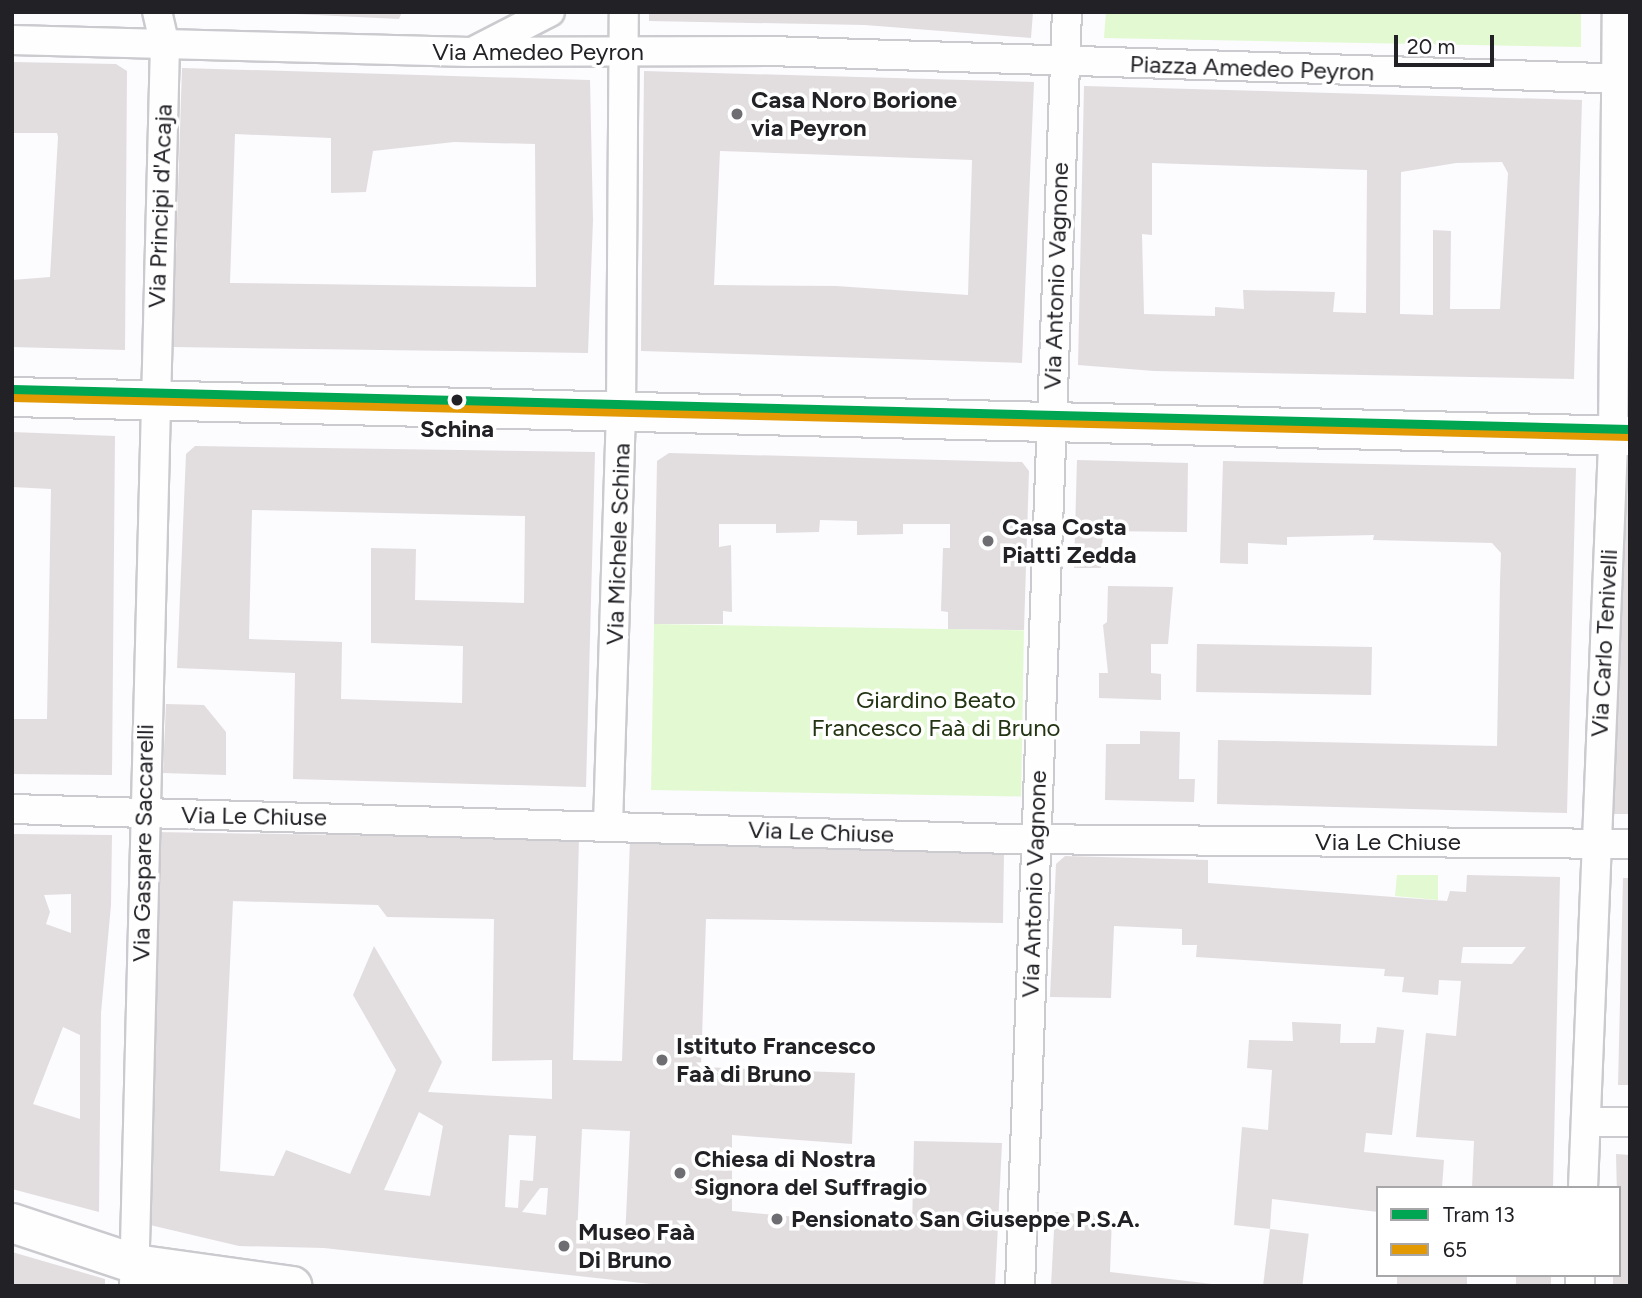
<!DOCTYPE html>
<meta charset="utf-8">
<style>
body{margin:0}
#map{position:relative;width:1642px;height:1298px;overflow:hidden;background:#fcfbfe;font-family:Figtree,sans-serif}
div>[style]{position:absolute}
.green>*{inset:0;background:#e2f9d1;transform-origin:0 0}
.building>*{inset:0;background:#e2dee0;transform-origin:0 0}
.roads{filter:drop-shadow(2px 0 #cbcace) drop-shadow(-2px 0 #cbcace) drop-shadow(0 2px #cbcace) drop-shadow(0 -2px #cbcace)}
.street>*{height:28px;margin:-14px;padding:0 14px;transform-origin:14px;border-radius:14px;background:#fffeff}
.secondary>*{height:38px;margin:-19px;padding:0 19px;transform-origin:19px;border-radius:19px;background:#fffeff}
.bus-1>*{height:9px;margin:-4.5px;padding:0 4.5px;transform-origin:4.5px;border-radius:4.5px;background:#e29904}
.tram-1>*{height:9px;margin:-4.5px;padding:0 4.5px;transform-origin:4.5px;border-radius:4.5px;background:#00a651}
.dots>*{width:19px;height:19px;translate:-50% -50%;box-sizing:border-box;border:4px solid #fff;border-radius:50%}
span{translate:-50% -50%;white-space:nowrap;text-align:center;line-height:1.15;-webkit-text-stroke:7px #fff;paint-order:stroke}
.street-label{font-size:24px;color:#222126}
.poi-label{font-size:24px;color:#222126;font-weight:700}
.left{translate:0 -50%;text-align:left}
.stop-label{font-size:24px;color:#222126;font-weight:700}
.park-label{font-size:24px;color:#223412}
.frame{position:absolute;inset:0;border:14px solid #222126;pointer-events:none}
.legend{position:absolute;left:1376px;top:1186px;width:245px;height:91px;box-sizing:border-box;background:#fff;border:2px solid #a7a6a8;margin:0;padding:9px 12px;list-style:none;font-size:21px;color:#222126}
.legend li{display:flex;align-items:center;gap:14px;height:35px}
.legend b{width:35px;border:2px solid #a7a6a8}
.scale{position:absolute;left:1394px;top:35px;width:100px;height:32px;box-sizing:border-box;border:4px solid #222126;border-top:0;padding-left:9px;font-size:21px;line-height:24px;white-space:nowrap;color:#222126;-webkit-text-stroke:5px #fff;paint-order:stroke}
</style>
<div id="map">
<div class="green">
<div style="clip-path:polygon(1106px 12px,1581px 12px,1581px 47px,1104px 38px)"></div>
<div style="left:654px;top:624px;width:370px;height:166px;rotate:1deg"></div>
<div style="clip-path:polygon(1397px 875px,1438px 875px,1438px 900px,1395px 896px)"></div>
</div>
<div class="building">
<div style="clip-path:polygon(252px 12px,402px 12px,399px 19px)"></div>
<div style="clip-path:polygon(649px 12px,1033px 12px,1031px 38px,865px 25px,649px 21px)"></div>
<div style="clip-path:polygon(12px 62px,116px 64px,127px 71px,125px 350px,12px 347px,12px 280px,50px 277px,58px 137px,57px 133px,12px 133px)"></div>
<div style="clip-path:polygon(evenodd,182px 68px,590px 80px,593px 220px,588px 353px,173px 347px,182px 68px,235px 134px,331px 138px,331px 193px,366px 192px,373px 151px,454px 142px,535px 144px,536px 287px,230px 283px,235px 134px)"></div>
<div style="clip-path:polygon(evenodd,644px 71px,1034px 82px,1022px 363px,641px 351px,644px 71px,720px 151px,972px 160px,968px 295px,836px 286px,714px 285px,720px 151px)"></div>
<div style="clip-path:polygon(evenodd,1084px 86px,1582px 100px,1574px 379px,1154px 371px,1078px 365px,1084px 86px,1502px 162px,1508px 173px,1500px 309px,1450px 309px,1451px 231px,1433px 230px,1433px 315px,1400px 314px,1401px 172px,1456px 163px,1502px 162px,1084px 86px,1152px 163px,1367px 170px,1366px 313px,1333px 312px,1335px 292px,1243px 290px,1244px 309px,1215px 307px,1215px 316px,1144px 314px,1142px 234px,1152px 235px,1152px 163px)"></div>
<div style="clip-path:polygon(12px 432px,115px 436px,112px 775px,12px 774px,12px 719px,47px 719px,51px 489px,12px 487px)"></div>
<div style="clip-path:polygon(evenodd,195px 446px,595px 452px,586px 787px,293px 779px,295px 673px,177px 668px,186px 454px,195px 446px,252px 510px,525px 516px,524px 603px,415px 600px,416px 549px,371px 548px,371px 643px,463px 646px,462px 703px,341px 699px,342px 642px,249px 639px,252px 510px)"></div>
<div style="clip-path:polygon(669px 453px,1022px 462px,1029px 471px,1024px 630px,948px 629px,948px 612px,941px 611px,943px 548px,950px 548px,950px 524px,903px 524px,903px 534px,857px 535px,857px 521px,820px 520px,819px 532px,776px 533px,776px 524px,719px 524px,719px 547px,731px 545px,732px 612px,723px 611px,723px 624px,654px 624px,657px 461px)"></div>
<div style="clip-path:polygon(1077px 460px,1188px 463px,1187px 532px,1103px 531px,1101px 568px,1074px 568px)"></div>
<div style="clip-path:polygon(1223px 461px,1576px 468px,1567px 813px,1217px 804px,1218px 740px,1497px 746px,1500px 582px,1501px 553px,1492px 543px,1373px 540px,1374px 535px,1287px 537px,1287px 545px,1248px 543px,1248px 564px,1220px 563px)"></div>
<div style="clip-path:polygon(1626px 474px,1630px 474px,1630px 814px,1612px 814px)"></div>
<div style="clip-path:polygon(1108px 586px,1173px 587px,1168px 644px,1151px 644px,1151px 673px,1161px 674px,1161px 700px,1099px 698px,1099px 673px,1108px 673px,1103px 625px,1107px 622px)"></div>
<div style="left:1197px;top:644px;width:175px;height:48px;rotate:1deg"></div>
<div style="clip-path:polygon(166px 704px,204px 705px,226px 732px,226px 775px,163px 773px)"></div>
<div style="clip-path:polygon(1140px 731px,1180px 732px,1179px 779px,1195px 779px,1194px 802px,1105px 800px,1106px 744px,1140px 744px)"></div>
<div style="clip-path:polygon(evenodd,156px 832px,579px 839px,573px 1060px,622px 1061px,630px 839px,1004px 850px,1003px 923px,706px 919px,701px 1067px,855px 1073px,852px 1144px,732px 1135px,732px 1211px,912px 1228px,914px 1141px,1002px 1143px,995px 1286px,669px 1286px,324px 1248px,239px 1246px,150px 1225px,156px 832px,233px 901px,378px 905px,387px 917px,494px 919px,492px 1061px,552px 1060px,552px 1099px,428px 1092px,442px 1062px,374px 946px,353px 995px,396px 1070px,350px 1174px,286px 1150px,274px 1176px,220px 1171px,233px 901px,156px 832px,419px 1112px,443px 1126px,430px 1196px,384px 1190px,419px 1112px,156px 832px,582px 1129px,630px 1131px,625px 1239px,577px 1235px,582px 1129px,156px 832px,509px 1135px,536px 1136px,533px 1181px,520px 1180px,518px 1208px,505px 1207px,509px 1135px,156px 832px,540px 1188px,548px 1188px,546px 1215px,522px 1212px,540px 1188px)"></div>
<div style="clip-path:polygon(evenodd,12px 834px,112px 835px,111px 905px,101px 1013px,99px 1212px,12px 1189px,12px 834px,71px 894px,71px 933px,46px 924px,50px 912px,44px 895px,71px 894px,12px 834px,63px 1027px,80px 1035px,80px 1119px,33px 1104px,63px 1027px)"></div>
<div style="clip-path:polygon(evenodd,1065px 856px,1208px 860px,1208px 883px,1447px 901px,1450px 891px,1466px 892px,1467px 875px,1560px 877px,1553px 1188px,1472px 1188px,1474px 1141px,1416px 1137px,1426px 1033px,1456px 1036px,1461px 981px,1439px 980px,1438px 995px,1402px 992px,1404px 977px,1384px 976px,1385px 969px,1196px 957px,1197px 945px,1182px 945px,1182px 929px,1114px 926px,1111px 998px,1050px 997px,1056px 864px,1065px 856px,1463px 947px,1526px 947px,1512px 964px,1461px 963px,1463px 947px)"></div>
<div style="clip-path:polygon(1623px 878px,1630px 878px,1630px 1085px,1618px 1085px)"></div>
<div style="clip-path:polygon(1292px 1022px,1341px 1024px,1340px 1043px,1375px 1043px,1377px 1027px,1404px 1030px,1392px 1135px,1366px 1133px,1364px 1152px,1444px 1160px,1442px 1188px,1378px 1188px,1378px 1212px,1272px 1199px,1270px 1229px,1234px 1225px,1242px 1127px,1268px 1130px,1272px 1070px,1247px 1068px,1249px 1040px,1293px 1041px)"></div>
<div style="clip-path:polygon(1616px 1154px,1630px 1155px,1630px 1286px,1613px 1286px,1613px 1275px,1619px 1275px)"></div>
<div style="clip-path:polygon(1055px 1212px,1112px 1216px,1110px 1272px,1229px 1286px,1051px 1286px)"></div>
<div style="left:1270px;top:1229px;width:39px;height:57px;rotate:7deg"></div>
<div style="clip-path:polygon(12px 1252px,105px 1279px,105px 1286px,12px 1286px)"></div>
<div style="left:1397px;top:1275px;width:70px;height:11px"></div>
<div style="left:1516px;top:1275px;width:35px;height:11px"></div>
</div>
<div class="roads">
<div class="street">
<div style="left:12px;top:40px;width:458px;rotate:1.5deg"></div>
<div style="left:470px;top:52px;width:300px;rotate:-0.2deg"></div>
<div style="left:770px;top:51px;width:860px;rotate:1.86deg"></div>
<div style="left:476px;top:50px;width:83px;rotate:-27.2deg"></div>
<div style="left:12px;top:809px;width:998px;rotate:1.72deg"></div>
<div style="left:1010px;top:839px;width:620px;rotate:0.46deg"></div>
<div style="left:608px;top:825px;width:413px;rotate:-88.2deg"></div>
<div style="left:621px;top:412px;width:400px;rotate:-89.6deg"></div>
<div style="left:1586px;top:1122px;width:44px"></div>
<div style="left:1583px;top:1188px;width:746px;rotate:-87.69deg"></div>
<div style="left:1613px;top:443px;width:431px;rotate:-89.5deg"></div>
<div style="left:134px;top:1286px;width:1240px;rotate:-88.57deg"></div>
<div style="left:165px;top:46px;width:35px;rotate:-103deg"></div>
<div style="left:1020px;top:1286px;width:1275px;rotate:-87.89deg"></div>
<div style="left:1580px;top:1286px;width:11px;rotate:-90deg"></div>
</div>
<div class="secondary">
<div style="left:12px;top:397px;width:1618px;rotate:1.38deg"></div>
<div style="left:12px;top:1223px;width:130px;rotate:18.4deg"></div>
<div style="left:135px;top:1264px;width:159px;rotate:8deg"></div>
</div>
</div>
<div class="bus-1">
<div style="left:12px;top:397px;width:1618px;rotate:1.38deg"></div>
</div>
<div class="tram-1">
<div style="left:12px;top:389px;width:1618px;rotate:1.42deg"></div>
</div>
<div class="dots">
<div style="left:737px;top:114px;background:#6e6d72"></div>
<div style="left:457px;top:400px;background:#222126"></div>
<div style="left:988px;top:541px;background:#6e6d72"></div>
<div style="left:662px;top:1060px;background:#6e6d72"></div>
<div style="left:680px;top:1173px;background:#6e6d72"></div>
<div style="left:777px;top:1219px;background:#6e6d72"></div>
<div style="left:564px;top:1246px;background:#6e6d72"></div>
</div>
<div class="street-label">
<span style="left:538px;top:52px">Via Amedeo Peyron</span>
<span style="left:1252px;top:68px;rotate:2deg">Piazza Amedeo Peyron</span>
<span style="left:160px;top:206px;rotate:-88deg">Via Principi d'Acaja</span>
<span style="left:1056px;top:276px;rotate:-88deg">Via Antonio Vagnone</span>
<span style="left:618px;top:544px;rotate:-88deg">Via Michele Schina</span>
<span style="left:1604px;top:643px;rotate:-87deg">Via Carlo Tenivelli</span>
<span style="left:254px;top:816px;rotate:1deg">Via Le Chiuse</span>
<span style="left:821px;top:832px;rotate:2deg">Via Le Chiuse</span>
<span style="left:1388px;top:842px">Via Le Chiuse</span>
<span style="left:143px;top:843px;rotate:-89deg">Via Gaspare Saccarelli</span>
<span style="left:1034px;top:884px;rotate:-88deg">Via Antonio Vagnone</span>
</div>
<div class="poi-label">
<span class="left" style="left:751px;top:114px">Casa Noro Borione<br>via Peyron</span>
<span class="left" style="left:1002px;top:541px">Casa Costa<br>Piatti Zedda</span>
<span class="left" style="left:676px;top:1060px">Istituto Francesco<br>Faà di Bruno</span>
<span class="left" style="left:694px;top:1173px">Chiesa di Nostra<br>Signora del Suffragio</span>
<span class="left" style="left:791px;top:1219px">Pensionato San Giuseppe P.S.A.</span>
<span class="left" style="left:578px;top:1246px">Museo Faà<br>Di Bruno</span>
</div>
<div class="stop-label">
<span style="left:457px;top:429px">Schina</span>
</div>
<div class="park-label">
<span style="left:936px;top:714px">Giardino Beato<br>Francesco Faà di Bruno</span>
</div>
<div class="frame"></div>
<ul class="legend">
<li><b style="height:9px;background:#00a651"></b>Tram 13</li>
<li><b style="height:9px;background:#e29904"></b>65</li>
</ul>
<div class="scale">20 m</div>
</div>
